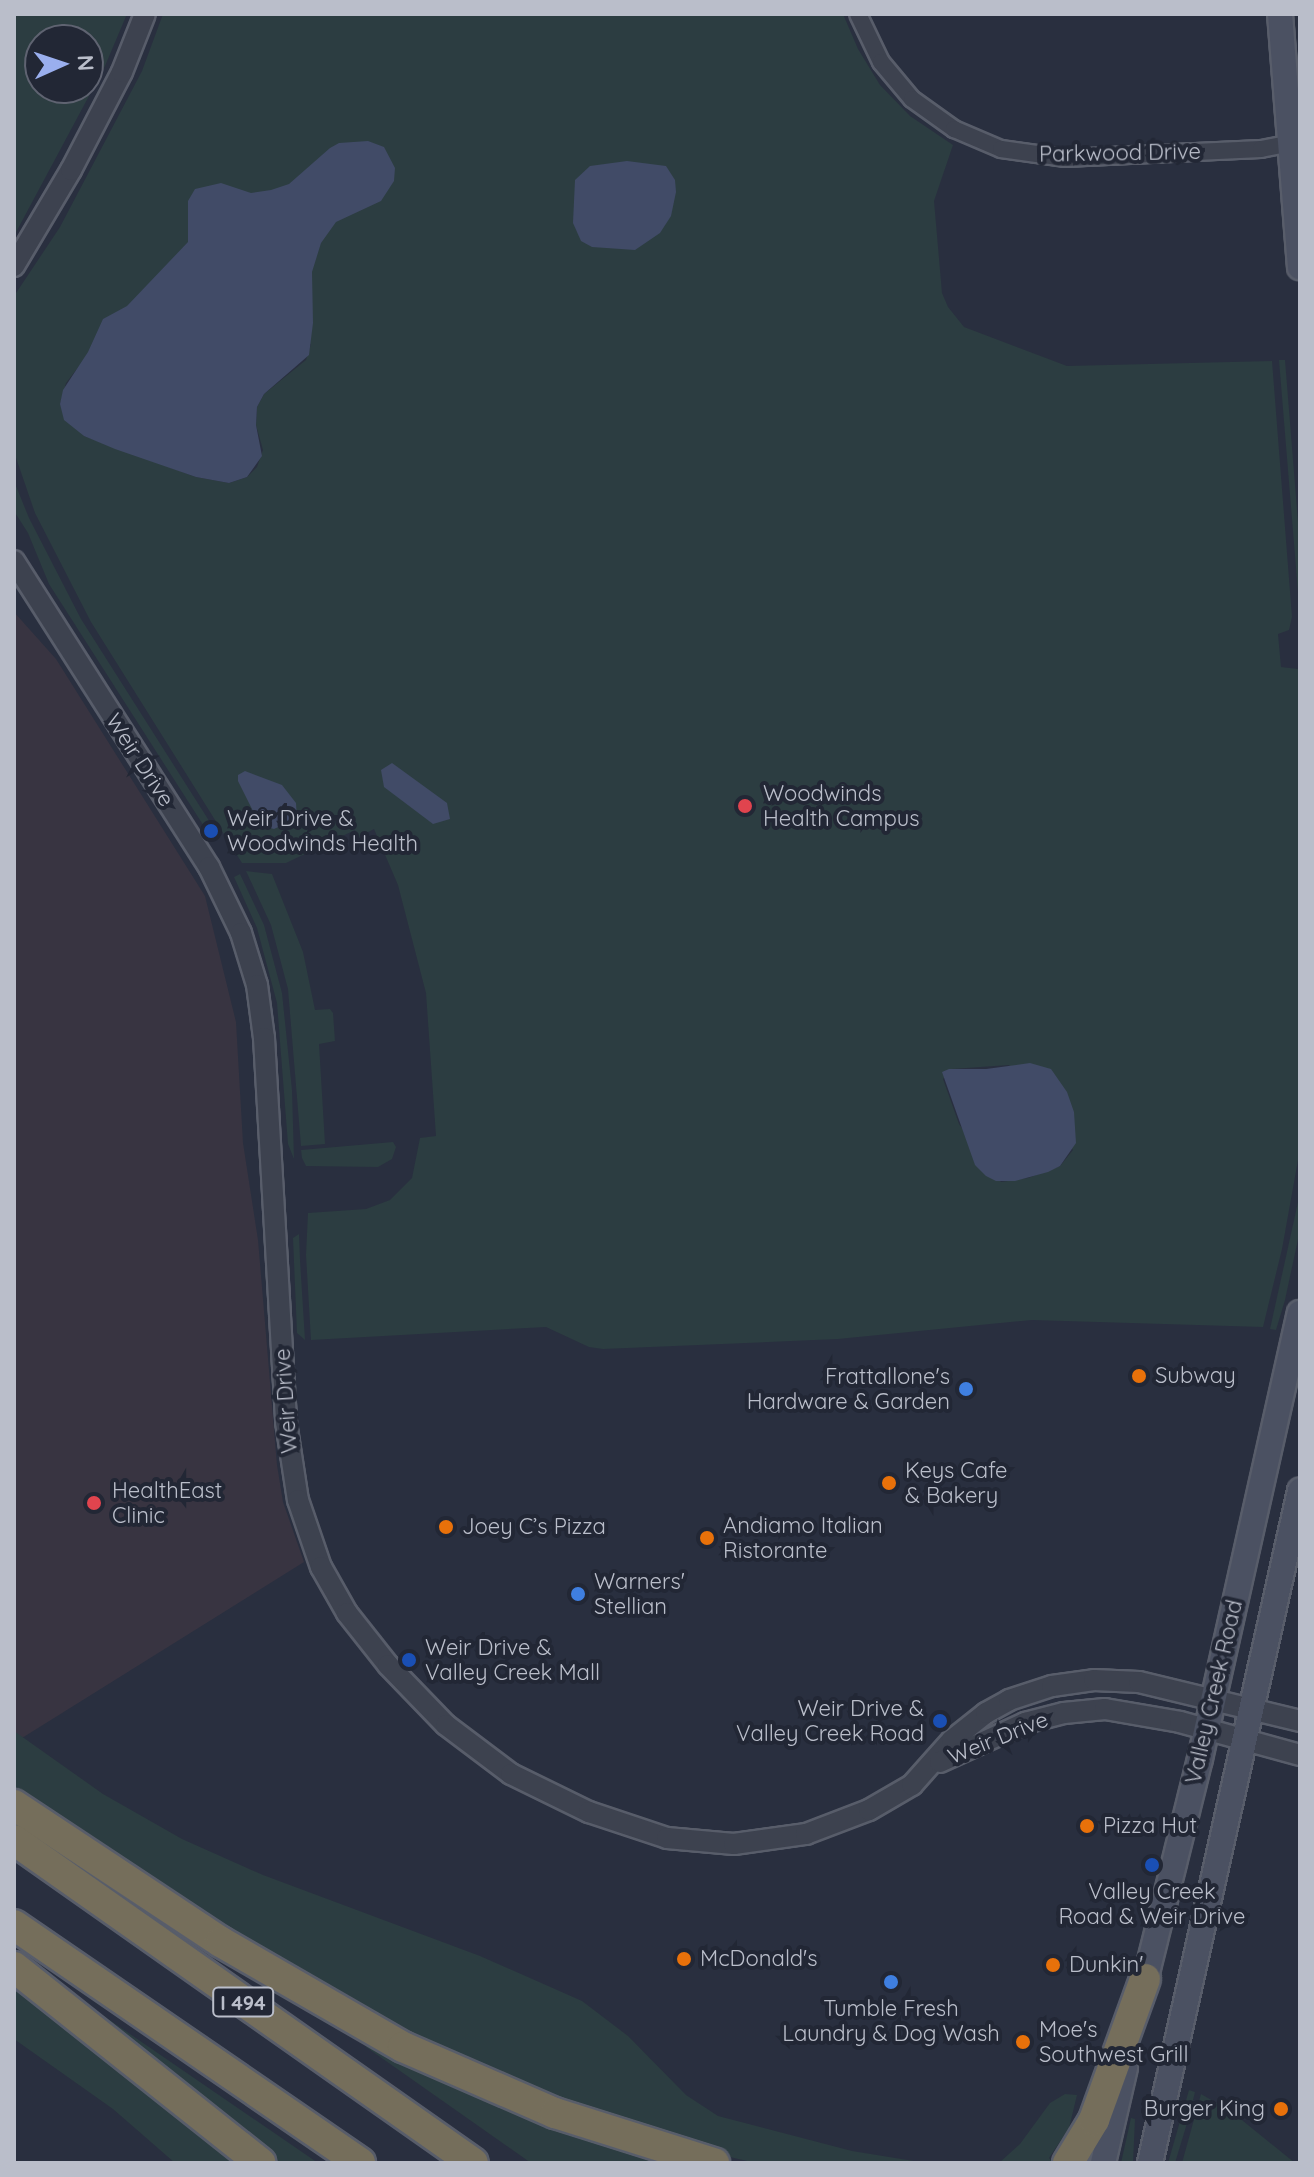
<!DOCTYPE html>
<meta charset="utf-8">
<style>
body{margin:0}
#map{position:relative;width:1314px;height:2177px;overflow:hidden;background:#292f3f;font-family:Quicksand,sans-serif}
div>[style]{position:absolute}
.medical>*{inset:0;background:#383441}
.green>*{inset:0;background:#2c3d41}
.water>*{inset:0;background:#414b67}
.roads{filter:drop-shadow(2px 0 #585d6a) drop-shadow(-2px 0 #585d6a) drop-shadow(0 2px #585d6a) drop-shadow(0 -2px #585d6a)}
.minor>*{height:16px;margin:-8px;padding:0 8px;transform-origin:8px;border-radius:8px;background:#3d424f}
.tertiary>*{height:20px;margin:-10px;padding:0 10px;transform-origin:10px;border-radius:10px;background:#3d424f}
.secondary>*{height:24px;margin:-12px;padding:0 12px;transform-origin:12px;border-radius:12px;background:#4b5162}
.motorway>*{height:30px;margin:-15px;padding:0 15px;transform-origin:15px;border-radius:15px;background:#756e5b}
.dots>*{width:22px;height:22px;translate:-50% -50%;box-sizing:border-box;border:4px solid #222735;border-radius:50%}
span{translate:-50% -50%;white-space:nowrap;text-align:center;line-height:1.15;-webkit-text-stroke:8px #222735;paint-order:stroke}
.shield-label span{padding:2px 6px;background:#222735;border:2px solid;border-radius:6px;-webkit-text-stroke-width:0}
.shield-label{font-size:20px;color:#babeca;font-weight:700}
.street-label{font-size:22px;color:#babeca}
.poi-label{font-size:22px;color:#babeca}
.left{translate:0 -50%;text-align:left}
.right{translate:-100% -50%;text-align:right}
.frame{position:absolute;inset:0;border:16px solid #babeca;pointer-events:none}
.north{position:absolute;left:24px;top:24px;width:80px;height:80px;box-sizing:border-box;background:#222735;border:2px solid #5f6371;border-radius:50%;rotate:87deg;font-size:22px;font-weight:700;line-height:32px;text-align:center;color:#babeca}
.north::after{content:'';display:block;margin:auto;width:28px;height:36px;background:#9aafee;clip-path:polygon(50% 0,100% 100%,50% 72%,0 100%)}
</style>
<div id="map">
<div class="medical">
<div style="clip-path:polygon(14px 612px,56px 659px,205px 896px,236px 1022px,243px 1143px,258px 1240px,277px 1465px,283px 1502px,304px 1562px,14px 1743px)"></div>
</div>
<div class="green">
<div style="clip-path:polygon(evenodd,14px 14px,127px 14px,105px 66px,14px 236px,14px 14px,40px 40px,88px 40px,88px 88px,40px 88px,40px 40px)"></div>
<div style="clip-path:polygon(evenodd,163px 14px,843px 14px,858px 49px,880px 85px,910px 116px,953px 145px,934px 201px,942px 293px,948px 307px,964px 327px,1067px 366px,1272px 361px,1292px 617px,1289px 630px,1278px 634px,1281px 667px,1298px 669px,1300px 676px,1300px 1149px,1282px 1249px,1263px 1327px,1032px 1320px,838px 1339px,603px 1349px,589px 1347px,546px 1327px,311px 1340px,306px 1255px,308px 1213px,366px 1209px,390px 1200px,412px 1178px,420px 1138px,436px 1136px,426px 993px,398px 885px,374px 829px,359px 837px,355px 830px,286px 863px,242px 863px,91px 622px,35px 513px,14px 452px,14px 296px,60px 227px,142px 71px,163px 14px,311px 344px,306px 360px,264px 394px,257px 407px,256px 425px,263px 450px,257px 467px,247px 477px,229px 483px,196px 477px,84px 436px,60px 404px,66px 383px,86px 357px,311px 344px,163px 14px,1009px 1065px,1073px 1150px,1060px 1166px,1028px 1178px,1001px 1182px,959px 1124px,943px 1079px,952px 1069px,1009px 1065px)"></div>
<div style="clip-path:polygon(1279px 360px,1285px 360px,1300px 547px,1300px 617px)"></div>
<div style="clip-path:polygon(14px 481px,29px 518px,81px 619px,213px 827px,207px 831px,49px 584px,28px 533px,14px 511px)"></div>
<div style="clip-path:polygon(246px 871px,272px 874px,303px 952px,315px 1010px,330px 1009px,333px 1013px,335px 1041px,319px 1044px,325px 1144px,301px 1146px,288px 989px,271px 925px)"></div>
<div style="clip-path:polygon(240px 874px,264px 925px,282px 993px,292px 1090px,294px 1159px,288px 1144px,277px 1003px,257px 928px,234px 877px)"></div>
<div style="clip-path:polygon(393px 1142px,396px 1147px,392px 1159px,378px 1167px,306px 1166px,302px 1158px,301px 1150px)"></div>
<div style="clip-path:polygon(1300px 1193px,1300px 1230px,1285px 1300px,1276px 1330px,1270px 1329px)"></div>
<div style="clip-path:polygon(299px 1234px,300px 1260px,305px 1340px,297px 1333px,293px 1238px)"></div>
<div style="clip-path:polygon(14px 1731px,103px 1794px,182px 1839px,263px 1875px,480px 1956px,582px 2001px,628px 2036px,686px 2095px,718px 2116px,852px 2151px,926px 2163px,756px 2163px,721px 2155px,448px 2061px,194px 1911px,14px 1789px)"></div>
<div style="clip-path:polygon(14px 1984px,248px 2163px,175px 2163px,113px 2109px,14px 2039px)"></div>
<div style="clip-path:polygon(79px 1999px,318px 2163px,273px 2163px,74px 2006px)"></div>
<div style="clip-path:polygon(371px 2038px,678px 2163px,531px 2163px,366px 2047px)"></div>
<div style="clip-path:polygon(1189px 2090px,1195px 2092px,1188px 2120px,1175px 2163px,1168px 2163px)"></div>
<div style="clip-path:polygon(1065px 2094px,1077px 2095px,1069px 2128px,1049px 2158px,1053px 2163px,999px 2163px,1020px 2144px,1050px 2103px)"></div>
<div style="clip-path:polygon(1201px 2094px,1232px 2112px,1295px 2163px,1182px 2163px)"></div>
<div style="clip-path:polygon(1131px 2118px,1135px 2119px,1133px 2163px,1121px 2163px)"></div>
</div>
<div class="water">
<div style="clip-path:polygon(368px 141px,384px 147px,395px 168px,394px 181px,381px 201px,336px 222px,321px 243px,312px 272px,313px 323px,309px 355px,264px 394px,257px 407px,256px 425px,262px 456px,247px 477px,229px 483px,196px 477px,115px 449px,84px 436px,64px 420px,60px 404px,63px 390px,88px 352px,103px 319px,127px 306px,188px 242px,188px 201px,195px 189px,221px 183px,251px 193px,271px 190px,289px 184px,330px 148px,339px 143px)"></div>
<div style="clip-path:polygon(627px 161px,666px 166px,675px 180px,676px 192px,671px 216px,660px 233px,635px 250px,592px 247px,581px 241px,573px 223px,575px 180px,590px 166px)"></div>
<div style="clip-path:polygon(392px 763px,447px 803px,450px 819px,433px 824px,384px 787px,381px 770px)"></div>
<div style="clip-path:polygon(245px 771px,282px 785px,296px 803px,297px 818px,274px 829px,260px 825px,238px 781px,238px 775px)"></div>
<div style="clip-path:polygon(1030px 1063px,1051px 1069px,1067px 1092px,1074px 1112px,1076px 1143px,1060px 1166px,1048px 1172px,1015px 1181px,996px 1181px,986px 1176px,975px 1165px,942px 1072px,949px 1069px,986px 1069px)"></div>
</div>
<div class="roads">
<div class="minor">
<div style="left:858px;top:14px;width:53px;rotate:64.4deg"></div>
<div style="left:881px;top:62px;width:48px;rotate:50deg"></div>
<div style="left:912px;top:99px;width:52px;rotate:35.5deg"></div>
<div style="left:954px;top:129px;width:51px;rotate:23.1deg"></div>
<div style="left:1001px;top:149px;width:65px;rotate:8deg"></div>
<div style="left:1065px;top:158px;width:196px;rotate:-2.6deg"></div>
<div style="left:1261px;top:149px;width:38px;rotate:-11deg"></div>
</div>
<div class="tertiary">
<div style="left:14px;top:266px;width:112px;rotate:-59.3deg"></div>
<div style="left:71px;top:170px;width:110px;rotate:-62.5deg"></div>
<div style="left:122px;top:72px;width:62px;rotate:-68.4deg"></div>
<div style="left:14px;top:561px;width:363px;rotate:57.5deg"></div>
<div style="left:209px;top:867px;width:73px;rotate:64.1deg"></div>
<div style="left:241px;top:933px;width:54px;rotate:72.9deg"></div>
<div style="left:257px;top:985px;width:53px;rotate:82.5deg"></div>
<div style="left:264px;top:1038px;width:385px;rotate:86.7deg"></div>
<div style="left:286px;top:1422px;width:79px;rotate:81.3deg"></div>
<div style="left:298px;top:1500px;width:71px;rotate:71.1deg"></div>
<div style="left:321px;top:1567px;width:53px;rotate:60.5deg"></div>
<div style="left:347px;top:1613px;width:66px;rotate:51.7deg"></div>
<div style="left:388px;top:1665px;width:83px;rotate:46deg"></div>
<div style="left:446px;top:1725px;width:81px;rotate:37deg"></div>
<div style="left:511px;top:1774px;width:87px;rotate:26deg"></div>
<div style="left:589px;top:1812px;width:82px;rotate:18.4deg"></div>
<div style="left:667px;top:1838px;width:67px;rotate:5.1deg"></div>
<div style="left:734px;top:1844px;width:73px;rotate:-7.9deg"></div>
<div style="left:806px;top:1834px;width:67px;rotate:-20.9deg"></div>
<div style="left:869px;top:1810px;width:50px;rotate:-30.2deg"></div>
<div style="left:912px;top:1785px;width:60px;rotate:-48.4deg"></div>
<div style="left:952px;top:1740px;width:43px;rotate:-38.5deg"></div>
<div style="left:986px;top:1713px;width:26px;rotate:-29deg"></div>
<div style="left:1009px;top:1700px;width:45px;rotate:-18deg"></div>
<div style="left:1052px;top:1686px;width:42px;rotate:-8.1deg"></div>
<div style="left:1094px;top:1680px;width:45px;rotate:2.5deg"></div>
<div style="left:1139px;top:1682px;width:166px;rotate:13.6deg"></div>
<div style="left:940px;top:1762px;width:94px;rotate:-24.6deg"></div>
<div style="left:1025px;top:1723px;width:40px;rotate:-14.4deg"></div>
<div style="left:1064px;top:1713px;width:41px;rotate:-5.6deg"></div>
<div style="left:1105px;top:1709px;width:76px;rotate:9.8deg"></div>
<div style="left:1180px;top:1722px;width:124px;rotate:15.4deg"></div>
</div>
<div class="secondary">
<div style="left:1280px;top:14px;width:254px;rotate:85.5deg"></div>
<div style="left:1141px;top:1997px;width:245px;rotate:-76.1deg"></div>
<div style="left:1200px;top:1759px;width:457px;rotate:-77.4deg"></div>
<div style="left:1103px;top:2163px;width:98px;rotate:-77deg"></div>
<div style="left:1150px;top:2163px;width:689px;rotate:-77.42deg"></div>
</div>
<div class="motorway">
<div style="left:14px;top:1805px;width:248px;rotate:33.5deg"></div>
<div style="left:221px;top:1942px;width:210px;rotate:30deg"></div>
<div style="left:403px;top:2047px;width:166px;rotate:23.5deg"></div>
<div style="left:555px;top:2113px;width:167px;rotate:17.5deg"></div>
<div style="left:14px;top:1840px;width:561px;rotate:35.13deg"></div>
<div style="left:14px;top:1925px;width:420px;rotate:34.5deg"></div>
<div style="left:14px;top:1967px;width:315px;rotate:38.5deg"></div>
<div style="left:1068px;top:2163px;width:50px;rotate:-58.8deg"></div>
<div style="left:1094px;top:2120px;width:150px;rotate:-70.1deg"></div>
</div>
</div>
<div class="dots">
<div style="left:745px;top:806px;background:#e0444e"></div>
<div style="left:211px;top:831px;background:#1a4fb4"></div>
<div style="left:1139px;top:1376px;background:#e8710a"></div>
<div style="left:966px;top:1389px;background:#3f7fe0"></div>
<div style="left:889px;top:1483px;background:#e8710a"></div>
<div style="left:94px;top:1503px;background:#e0444e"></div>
<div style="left:446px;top:1527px;background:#e8710a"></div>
<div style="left:707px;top:1538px;background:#e8710a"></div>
<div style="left:578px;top:1594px;background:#3f7fe0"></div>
<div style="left:409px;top:1660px;background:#1a4fb4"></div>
<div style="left:940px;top:1721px;background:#1a4fb4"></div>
<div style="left:1087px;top:1826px;background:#e8710a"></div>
<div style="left:1152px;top:1865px;background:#1a4fb4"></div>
<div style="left:684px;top:1959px;background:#e8710a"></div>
<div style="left:1053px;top:1965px;background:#e8710a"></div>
<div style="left:891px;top:1982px;background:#3f7fe0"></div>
<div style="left:1023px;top:2042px;background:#e8710a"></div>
<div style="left:1281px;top:2109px;background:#e8710a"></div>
</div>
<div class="shield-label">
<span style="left:243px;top:2002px">I 494</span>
</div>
<div class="street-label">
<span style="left:1120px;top:153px;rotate:-1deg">Parkwood Drive</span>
<span style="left:140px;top:760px;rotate:57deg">Weir Drive</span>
<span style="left:286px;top:1401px;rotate:-94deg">Weir Drive</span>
<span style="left:1214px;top:1692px;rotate:-77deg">Valley Creek Road</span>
<span style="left:998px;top:1738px;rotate:-22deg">Weir Drive</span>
</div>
<div class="poi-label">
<span class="left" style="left:763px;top:806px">Woodwinds<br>Health Campus</span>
<span class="left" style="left:227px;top:831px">Weir Drive &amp;<br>Woodwinds Health</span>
<span class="right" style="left:950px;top:1389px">Frattallone's<br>Hardware &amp; Garden</span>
<span class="left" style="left:1155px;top:1376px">Subway</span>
<span class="left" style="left:905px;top:1483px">Keys Cafe<br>&amp; Bakery</span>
<span class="left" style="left:112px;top:1503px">HealthEast<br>Clinic</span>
<span class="left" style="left:723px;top:1538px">Andiamo Italian<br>Ristorante</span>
<span class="left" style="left:462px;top:1527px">Joey C’s Pizza</span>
<span class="left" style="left:594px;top:1594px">Warners'<br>Stellian</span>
<span class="left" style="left:425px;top:1660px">Weir Drive &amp;<br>Valley Creek Mall</span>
<span class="right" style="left:924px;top:1721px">Weir Drive &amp;<br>Valley Creek Road</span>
<span class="left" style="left:1103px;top:1826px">Pizza Hut</span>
<span style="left:1152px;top:1904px">Valley Creek<br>Road &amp; Weir Drive</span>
<span class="left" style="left:700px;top:1959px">McDonald's</span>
<span class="left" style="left:1069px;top:1965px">Dunkin'</span>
<span style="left:891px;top:2021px">Tumble Fresh<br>Laundry &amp; Dog Wash</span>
<span class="left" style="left:1039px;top:2042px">Moe's<br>Southwest Grill</span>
<span class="right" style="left:1265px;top:2109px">Burger King</span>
</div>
<div class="frame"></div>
<div class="north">N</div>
</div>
